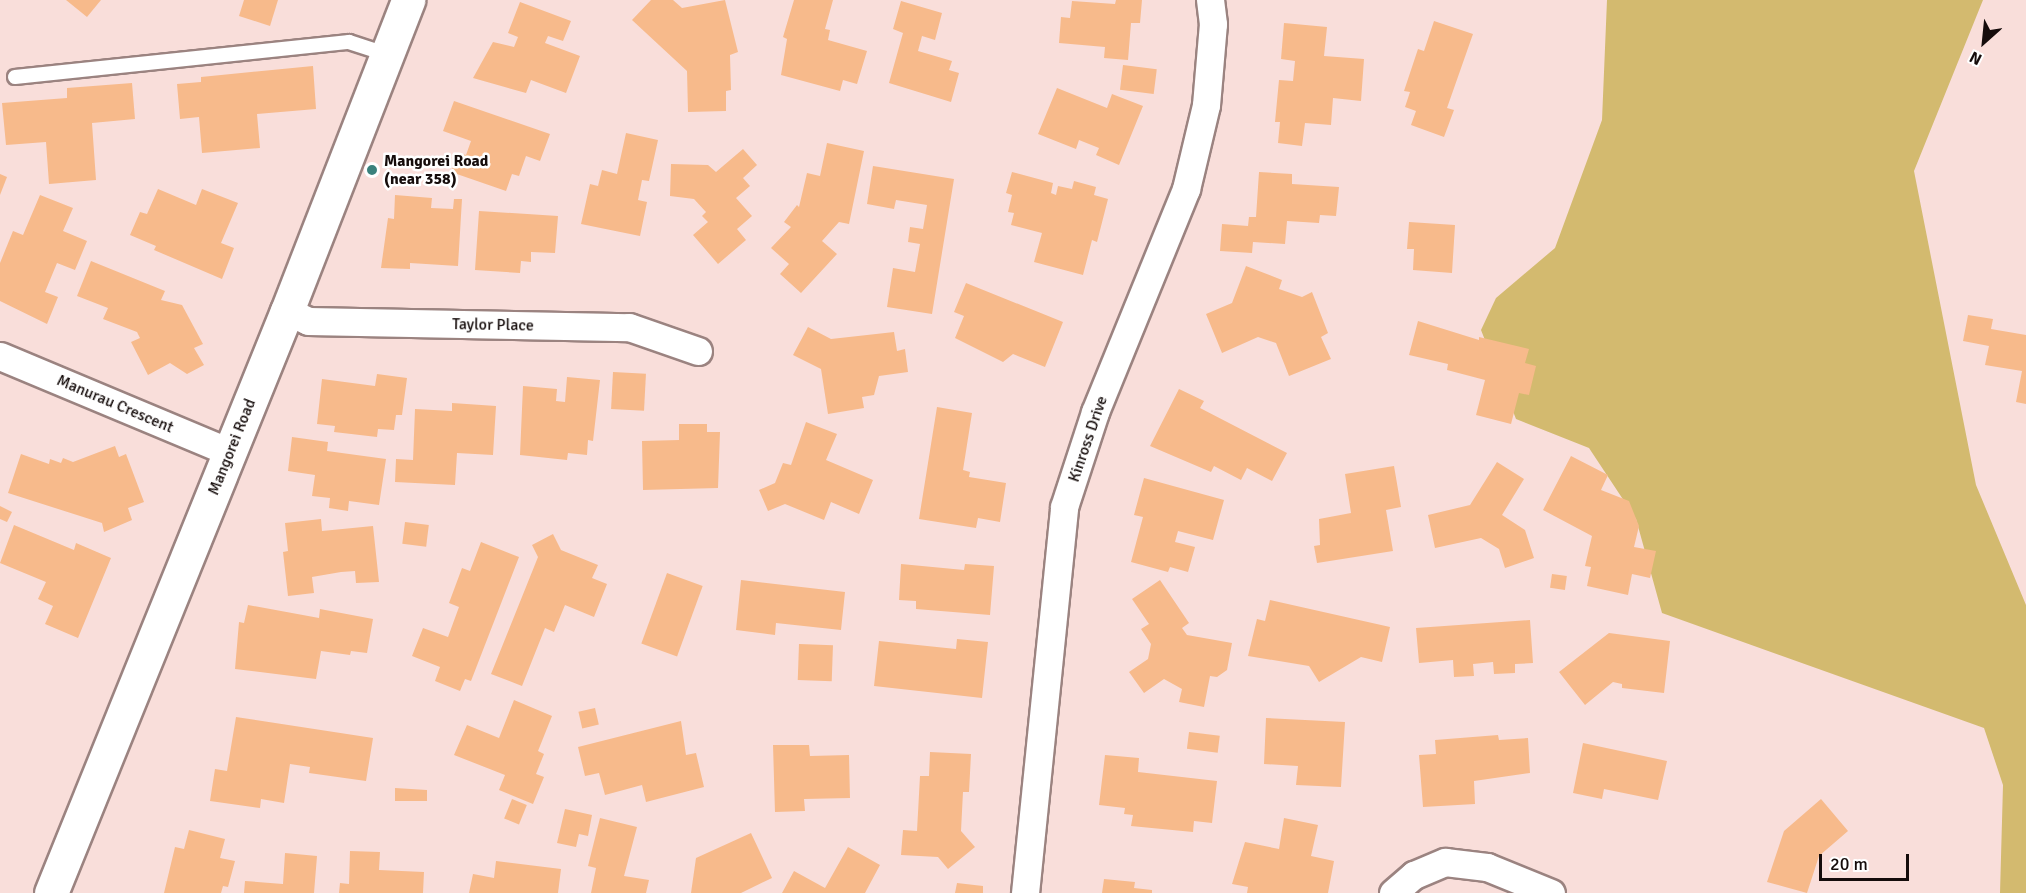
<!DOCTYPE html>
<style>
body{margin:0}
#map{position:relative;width:2026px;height:893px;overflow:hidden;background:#f9deda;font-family:Signika,sans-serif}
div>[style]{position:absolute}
.green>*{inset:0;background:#d3ba6f}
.building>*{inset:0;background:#f7ba8b;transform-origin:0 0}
.roads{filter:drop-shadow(2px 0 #9b8380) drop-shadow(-2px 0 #9b8380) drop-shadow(0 2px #9b8380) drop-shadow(0 -2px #9b8380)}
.lane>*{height:14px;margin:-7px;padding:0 7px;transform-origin:7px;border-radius:7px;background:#fff}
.street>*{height:27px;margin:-13.5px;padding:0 13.5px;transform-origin:13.5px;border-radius:13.5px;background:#fff}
.secondary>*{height:33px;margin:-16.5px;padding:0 16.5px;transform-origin:16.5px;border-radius:16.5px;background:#fff}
.dots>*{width:16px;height:16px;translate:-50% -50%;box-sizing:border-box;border:3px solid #fff;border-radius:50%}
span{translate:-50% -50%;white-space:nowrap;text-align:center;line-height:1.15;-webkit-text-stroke:5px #fff;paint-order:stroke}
.poi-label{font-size:16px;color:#150c0b;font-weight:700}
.left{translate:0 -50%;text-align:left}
.street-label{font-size:16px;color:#150c0b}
.north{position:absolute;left:1954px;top:12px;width:60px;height:60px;-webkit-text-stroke:4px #fff;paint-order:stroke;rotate:207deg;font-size:16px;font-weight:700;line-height:24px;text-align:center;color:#150c0b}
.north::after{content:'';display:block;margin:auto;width:21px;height:27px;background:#150c0b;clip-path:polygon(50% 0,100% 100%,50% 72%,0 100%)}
.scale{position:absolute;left:1819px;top:854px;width:90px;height:27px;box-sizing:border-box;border:3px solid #150c0b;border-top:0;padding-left:8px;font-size:18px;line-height:21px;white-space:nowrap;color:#150c0b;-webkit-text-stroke:4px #fff;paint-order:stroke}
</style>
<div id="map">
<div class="green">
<div style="clip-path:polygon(1607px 0,1983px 0,1914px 171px,1976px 485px,2026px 605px,2026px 893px,2000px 893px,2003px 785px,1984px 728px,1662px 613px,1636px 519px,1589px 448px,1516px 419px,1481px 330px,1496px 298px,1555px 248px,1602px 120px)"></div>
</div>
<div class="building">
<div style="clip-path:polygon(66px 0,101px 0,87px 17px)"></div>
<div style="clip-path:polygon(244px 0,278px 0,270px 26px,239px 16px)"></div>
<div style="clip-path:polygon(651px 0,673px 0,682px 8px,725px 0,738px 52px,730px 55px,731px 90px,726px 91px,726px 111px,688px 112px,687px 71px,632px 20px)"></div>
<div style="clip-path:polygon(794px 0,833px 0,825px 29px,830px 30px,828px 40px,867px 51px,857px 84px,843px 80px,840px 91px,781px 75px,787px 39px,783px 37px)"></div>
<div style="clip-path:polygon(1116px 0,1142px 0,1140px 23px,1131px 23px,1128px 60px,1104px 58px,1105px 47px,1059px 43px,1061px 17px,1070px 18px,1072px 1px,1115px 4px)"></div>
<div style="clip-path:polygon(901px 1px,942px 13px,935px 40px,922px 36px,918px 51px,952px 61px,949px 70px,959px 73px,951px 102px,889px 83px,903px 33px,893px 29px)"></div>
<div style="clip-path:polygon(520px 2px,571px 21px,563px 41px,548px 36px,545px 43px,580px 56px,566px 93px,531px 80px,526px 93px,473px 78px,493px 42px,514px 47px,518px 37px,508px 33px)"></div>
<div style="clip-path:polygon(1434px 21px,1473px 34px,1447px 108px,1454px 110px,1444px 137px,1411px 125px,1416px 111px,1405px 107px,1410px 92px,1404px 91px,1418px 49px,1424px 51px)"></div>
<div style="clip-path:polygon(1284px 23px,1327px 27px,1324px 56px,1364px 59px,1361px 101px,1333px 98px,1331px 125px,1305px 123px,1302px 146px,1278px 143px,1280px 122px,1275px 122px,1279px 80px,1293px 81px,1295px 61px,1281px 59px)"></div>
<div style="left:1123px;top:65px;width:34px;height:25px;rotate:7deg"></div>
<div style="clip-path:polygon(313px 66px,316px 109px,257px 114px,260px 148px,202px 153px,199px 117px,180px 119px,177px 84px,201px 82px,201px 77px)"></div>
<div style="clip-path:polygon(132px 83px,135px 119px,92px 123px,96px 180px,49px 184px,46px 142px,6px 145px,2px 103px,67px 98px,67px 88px)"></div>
<div style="clip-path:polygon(1057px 88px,1107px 108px,1112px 94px,1143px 106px,1119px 165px,1096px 155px,1099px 148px,1079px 140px,1076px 149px,1038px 134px)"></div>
<div style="clip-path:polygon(454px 101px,550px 134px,540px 161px,526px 156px,519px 176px,512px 174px,506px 191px,451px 172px,458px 153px,466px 155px,471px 141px,443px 131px)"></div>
<div style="clip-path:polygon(626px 133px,658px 140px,649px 181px,642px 180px,638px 200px,647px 202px,640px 236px,581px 224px,590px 184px,598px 186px,602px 170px,617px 174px)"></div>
<div style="clip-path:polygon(827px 143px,864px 151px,849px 224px,839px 222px,822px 241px,837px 254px,801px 293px,780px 274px,789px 264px,771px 248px,791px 227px,784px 222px,797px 205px,799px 207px,807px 173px,820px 176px)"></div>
<div style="clip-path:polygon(743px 149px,757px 165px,743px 178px,750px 186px,736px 198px,752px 216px,737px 229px,746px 240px,718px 264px,693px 235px,708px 222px,702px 216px,706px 212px,694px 199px,670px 196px,671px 164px,708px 165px,716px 172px)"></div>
<div style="clip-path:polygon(873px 166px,954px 179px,932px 314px,887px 307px,893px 268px,915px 272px,920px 244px,908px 242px,910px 227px,923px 229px,927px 205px,896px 200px,894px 209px,867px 204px)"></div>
<div style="clip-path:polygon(1012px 172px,1053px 183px,1051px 193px,1056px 195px,1058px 186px,1072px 189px,1074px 181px,1096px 187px,1094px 195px,1108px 199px,1097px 242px,1092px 240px,1083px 275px,1034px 262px,1042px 233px,1011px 225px,1014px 213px,1008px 212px,1012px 195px,1006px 193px)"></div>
<div style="clip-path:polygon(1259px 172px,1292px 174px,1292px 184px,1339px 187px,1336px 216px,1320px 215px,1319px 223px,1287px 221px,1285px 244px,1253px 242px,1252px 253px,1220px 251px,1222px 224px,1248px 226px,1249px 217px,1256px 217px)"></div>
<div style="clip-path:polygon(0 174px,7px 177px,0 195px)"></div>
<div style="clip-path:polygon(158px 189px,196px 205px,202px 189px,238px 203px,221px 243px,234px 248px,222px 279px,154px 250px,156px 246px,130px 235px,140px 212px,147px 214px)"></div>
<div style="clip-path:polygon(40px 195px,73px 208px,63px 231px,87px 241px,75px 270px,57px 263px,45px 292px,58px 297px,47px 324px,0 301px,0 263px,13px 231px,23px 235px)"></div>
<div style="clip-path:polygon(395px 195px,432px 198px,431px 208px,453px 209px,454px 199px,462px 199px,458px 266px,410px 263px,410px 269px,381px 268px,388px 218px,394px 219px)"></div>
<div style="clip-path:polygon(479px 211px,558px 216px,555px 253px,531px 252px,531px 262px,521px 261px,520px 273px,475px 270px)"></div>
<div style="clip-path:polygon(1409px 222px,1455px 225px,1452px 273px,1413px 270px,1414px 249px,1407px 249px)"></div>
<div style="clip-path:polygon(91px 261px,165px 291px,161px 300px,182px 305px,203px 344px,194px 348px,204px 365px,187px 374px,170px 363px,148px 375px,131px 342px,140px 338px,137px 332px,103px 319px,108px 308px,77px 296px)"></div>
<div style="clip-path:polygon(1246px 266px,1282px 280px,1279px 289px,1302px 297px,1312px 292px,1328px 333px,1321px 337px,1331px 359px,1289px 376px,1276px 343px,1258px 337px,1222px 353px,1206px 314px,1232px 303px)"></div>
<div style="clip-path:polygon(966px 283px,1063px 322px,1045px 367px,1013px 354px,1003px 362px,955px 338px,964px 316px,954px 312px)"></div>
<div style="clip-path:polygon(1968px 315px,1993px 319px,1991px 329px,2026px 335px,2026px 404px,2016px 402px,2022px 371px,1985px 365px,1989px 346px,1963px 341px)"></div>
<div style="clip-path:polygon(1418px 321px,1479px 340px,1479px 337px,1529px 349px,1525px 363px,1536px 366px,1529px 395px,1519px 393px,1511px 424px,1476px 415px,1485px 380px,1447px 370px,1448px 364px,1409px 355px)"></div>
<div style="clip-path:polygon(808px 327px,831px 339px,894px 332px,897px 351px,905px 349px,908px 372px,879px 376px,874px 395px,862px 397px,864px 408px,828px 414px,821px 369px,793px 355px)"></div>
<div style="left:613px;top:372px;width:33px;height:37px;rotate:3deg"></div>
<div style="clip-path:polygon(377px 374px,407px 378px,402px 415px,396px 415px,394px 430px,378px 429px,377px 437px,334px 432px,335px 426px,317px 424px,322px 379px,375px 386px)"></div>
<div style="clip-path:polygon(567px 377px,600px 380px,593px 441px,588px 440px,587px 455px,568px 453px,567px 460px,520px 455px,523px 386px,557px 389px,556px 401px,565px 402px)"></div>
<div style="clip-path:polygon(1179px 389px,1204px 401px,1200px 408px,1287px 453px,1272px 481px,1247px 468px,1241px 480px,1214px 466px,1211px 472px,1150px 446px)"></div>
<div style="clip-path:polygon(452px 403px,496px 406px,493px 455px,457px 453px,455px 485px,395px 482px,396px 459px,413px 460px,415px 409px,452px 411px)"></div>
<div style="clip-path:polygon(937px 407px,972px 413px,963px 470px,970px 472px,969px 477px,1006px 483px,1000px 522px,978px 518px,976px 528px,919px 519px)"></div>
<div style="clip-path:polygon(806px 422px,837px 434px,826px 460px,873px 480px,859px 514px,831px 502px,824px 520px,785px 504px,768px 511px,759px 490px,775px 483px,783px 463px,791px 465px)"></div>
<div style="clip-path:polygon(679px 424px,707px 424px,707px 432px,720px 432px,718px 488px,643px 490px,642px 441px,679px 440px)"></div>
<div style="clip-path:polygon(292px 437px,328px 442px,327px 451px,386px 459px,379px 505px,349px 501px,348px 511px,329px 508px,330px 498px,312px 496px,315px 475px,288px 471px)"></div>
<div style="clip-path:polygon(115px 446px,119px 457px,126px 454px,144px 502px,128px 508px,132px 520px,104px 532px,102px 523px,8px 493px,21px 454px,49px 464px,50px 459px,61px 463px,63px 458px,73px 462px)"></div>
<div style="clip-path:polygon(1571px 456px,1608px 475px,1601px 490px,1629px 501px,1639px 526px,1634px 547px,1656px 551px,1650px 578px,1632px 574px,1628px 595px,1587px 586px,1591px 567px,1585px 566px,1592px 536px,1543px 510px)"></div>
<div style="clip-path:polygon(1497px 462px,1524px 479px,1502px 515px,1525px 530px,1534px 558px,1505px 568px,1499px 549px,1481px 538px,1435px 548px,1428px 515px,1470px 505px)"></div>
<div style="clip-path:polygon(1394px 466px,1401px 507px,1386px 510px,1393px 551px,1317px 563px,1314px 546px,1320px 545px,1319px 519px,1351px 513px,1345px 474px)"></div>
<div style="clip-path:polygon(1144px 478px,1224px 500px,1213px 540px,1178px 531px,1175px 542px,1195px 547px,1188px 572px,1170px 567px,1168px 572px,1131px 562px,1143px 517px,1134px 515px)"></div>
<div style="clip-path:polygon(0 506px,12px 512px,7px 522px,0 519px)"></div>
<div style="clip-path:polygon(321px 519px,322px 531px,373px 526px,379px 582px,356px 583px,355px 571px,341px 572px,312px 577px,314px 593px,288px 596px,283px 552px,288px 551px,285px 523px)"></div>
<div style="left:405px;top:522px;width:24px;height:22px;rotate:7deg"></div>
<div style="clip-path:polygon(14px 525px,74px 550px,76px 543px,111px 558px,78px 638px,45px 624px,53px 606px,38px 599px,46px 582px,0 563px)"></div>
<div style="clip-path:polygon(553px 534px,561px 550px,598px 565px,592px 578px,607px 584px,594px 617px,565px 605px,554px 632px,545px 628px,522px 686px,491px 674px,538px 557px,532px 545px)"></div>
<div style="clip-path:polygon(481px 542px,519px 557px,471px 681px,465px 679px,460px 691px,435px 681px,440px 667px,412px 656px,423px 628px,448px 637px,459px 607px,449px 603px,462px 568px,470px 571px)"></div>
<div style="clip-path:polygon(901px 564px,964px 570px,965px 564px,994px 566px,990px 615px,916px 609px,916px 601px,899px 600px)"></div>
<div style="left:667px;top:573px;width:38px;height:75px;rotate:20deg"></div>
<div style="left:1552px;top:574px;width:15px;height:14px;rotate:8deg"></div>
<div style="clip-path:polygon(741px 580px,845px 592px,841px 630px,776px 623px,775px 635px,736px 630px)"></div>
<div style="clip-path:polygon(1160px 580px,1189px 623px,1182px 628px,1187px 635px,1232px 643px,1227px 670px,1217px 677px,1210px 676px,1204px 707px,1179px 702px,1182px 689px,1164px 679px,1144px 693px,1129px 672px,1148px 659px,1151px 644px,1141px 629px,1149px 624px,1132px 599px)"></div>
<div style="clip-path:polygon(1270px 600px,1390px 627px,1382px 662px,1361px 657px,1319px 682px,1309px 666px,1248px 656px,1257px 619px,1265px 621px)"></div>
<div style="clip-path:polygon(248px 605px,319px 618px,320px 609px,373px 619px,367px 653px,351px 651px,350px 655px,321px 651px,316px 679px,235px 669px,239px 622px,244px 623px)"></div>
<div style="clip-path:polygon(1530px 620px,1533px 663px,1515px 664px,1515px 673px,1494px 674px,1493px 662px,1473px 664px,1474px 676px,1454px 677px,1453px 660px,1419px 663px,1416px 628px)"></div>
<div style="clip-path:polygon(1609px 633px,1670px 641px,1664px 693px,1622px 688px,1622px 684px,1613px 682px,1585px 705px,1559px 672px)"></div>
<div style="clip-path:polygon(957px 639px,988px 642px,982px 698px,874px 686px,879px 641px,956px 649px)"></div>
<div style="left:799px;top:644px;width:34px;height:36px;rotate:2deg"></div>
<div style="clip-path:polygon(514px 700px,552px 716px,538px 751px,544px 754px,536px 774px,544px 777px,533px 804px,499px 790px,505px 775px,454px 755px,467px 725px,499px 738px)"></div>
<div style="left:595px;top:708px;width:17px;height:17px;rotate:77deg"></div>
<div style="clip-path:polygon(236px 717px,373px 738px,366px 781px,309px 773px,310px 767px,290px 764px,284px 803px,261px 799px,260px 808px,210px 801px,215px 769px,227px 771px)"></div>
<div style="clip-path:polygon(1266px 718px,1345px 722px,1341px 787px,1296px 785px,1298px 766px,1264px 764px)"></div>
<div style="clip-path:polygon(681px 721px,686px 755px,696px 753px,704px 787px,646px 802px,642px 785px,605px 795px,599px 773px,585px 776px,578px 747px)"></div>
<div style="left:1189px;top:732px;width:31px;height:17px;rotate:7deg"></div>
<div style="clip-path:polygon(1498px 735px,1499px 740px,1528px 738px,1530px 773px,1474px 781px,1475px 804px,1423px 807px,1419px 755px,1436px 754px,1435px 740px)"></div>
<div style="clip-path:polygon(1583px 743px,1667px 761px,1658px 800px,1604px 789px,1602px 799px,1573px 793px)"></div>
<div style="clip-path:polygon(773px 745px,809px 745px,810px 756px,849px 755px,850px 798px,804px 799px,805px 811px,775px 812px)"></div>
<div style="clip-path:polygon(930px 752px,971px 754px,969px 792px,963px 792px,961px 831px,975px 847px,948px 869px,938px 857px,901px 855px,903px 830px,917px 831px,920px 776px,929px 776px)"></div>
<div style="clip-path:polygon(1105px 755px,1139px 758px,1138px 772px,1217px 781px,1212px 823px,1194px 821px,1193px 832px,1131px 826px,1133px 815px,1124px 814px,1125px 808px,1099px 805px)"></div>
<div style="clip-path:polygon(395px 788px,427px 790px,427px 801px,395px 801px)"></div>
<div style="left:512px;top:799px;width:16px;height:21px;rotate:22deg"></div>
<div style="clip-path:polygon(1821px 799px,1848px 831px,1819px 856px,1807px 893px,1767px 882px,1784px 831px)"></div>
<div style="clip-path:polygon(565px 809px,592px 815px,588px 836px,579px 834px,576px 847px,557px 843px)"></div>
<div style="clip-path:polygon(600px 818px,637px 827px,624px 876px,649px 880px,646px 893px,591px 893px,596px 868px,588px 866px)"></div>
<div style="clip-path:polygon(1284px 818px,1318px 825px,1311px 856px,1334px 861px,1328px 893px,1247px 893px,1248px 887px,1232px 884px,1245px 842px,1279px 849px)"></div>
<div style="clip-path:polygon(189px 830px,225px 839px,220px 858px,235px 861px,228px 887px,223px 886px,221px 893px,164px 893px,175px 847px,184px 849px)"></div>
<div style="clip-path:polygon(751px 833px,772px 878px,741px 893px,691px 893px,696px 858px)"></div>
<div style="clip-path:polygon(848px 847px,880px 865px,865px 893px,782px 893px,794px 871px,825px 888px)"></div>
<div style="clip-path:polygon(350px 851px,380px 852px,379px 870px,424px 872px,423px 893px,339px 893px,340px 883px,349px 884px)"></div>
<div style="clip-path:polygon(285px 853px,317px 856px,314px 893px,244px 893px,245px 881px,283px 884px)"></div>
<div style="clip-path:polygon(496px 861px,561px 869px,558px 893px,469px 893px,473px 874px,494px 878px)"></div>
<div style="clip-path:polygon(1104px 879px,1135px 882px,1134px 888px,1152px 890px,1152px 893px,1102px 893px)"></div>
<div style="clip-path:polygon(957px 883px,983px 886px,983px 893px,955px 893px)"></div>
</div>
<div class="roads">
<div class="lane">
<div style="left:15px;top:77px;width:336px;rotate:-6deg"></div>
<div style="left:349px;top:42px;width:40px;rotate:18deg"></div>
</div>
<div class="street">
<div style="left:287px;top:311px;width:23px;rotate:25deg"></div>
<div style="left:308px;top:321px;width:321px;rotate:1.1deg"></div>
<div style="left:629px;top:327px;width:73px;rotate:19.2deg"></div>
<div style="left:0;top:356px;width:249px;rotate:22.7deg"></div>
<div style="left:1025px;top:893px;width:388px;rotate:-84.2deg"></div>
<div style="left:1064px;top:507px;width:100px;rotate:-71.9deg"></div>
<div style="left:1095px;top:412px;width:241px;rotate:-67.8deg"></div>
<div style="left:1186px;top:189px;width:86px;rotate:-76.6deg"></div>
<div style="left:1206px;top:105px;width:81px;rotate:-85.1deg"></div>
<div style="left:1213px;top:24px;width:24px;rotate:-97deg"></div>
<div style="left:1393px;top:893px;width:28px;rotate:-41deg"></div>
<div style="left:1414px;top:875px;width:34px;rotate:-23deg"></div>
<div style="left:1445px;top:862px;width:42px;rotate:6.8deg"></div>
<div style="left:1487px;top:867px;width:69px;rotate:22.1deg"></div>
</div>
<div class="secondary">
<div style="left:51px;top:893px;width:628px;rotate:-67.93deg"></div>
<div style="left:287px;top:311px;width:334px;rotate:-68.7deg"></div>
</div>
</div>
<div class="dots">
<div style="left:372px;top:170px;background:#3a817c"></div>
</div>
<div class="poi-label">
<span class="left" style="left:384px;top:170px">Mangorei Road<br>(near 358)</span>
</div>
<div class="street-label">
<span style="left:493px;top:325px;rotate:1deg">Taylor Place</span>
<span style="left:115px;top:404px;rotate:23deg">Manurau Crescent</span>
<span style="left:1088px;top:439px;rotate:-71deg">Kinross Drive</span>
<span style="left:232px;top:447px;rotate:-68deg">Mangorei Road</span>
</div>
<div class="north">N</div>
<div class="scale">20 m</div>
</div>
